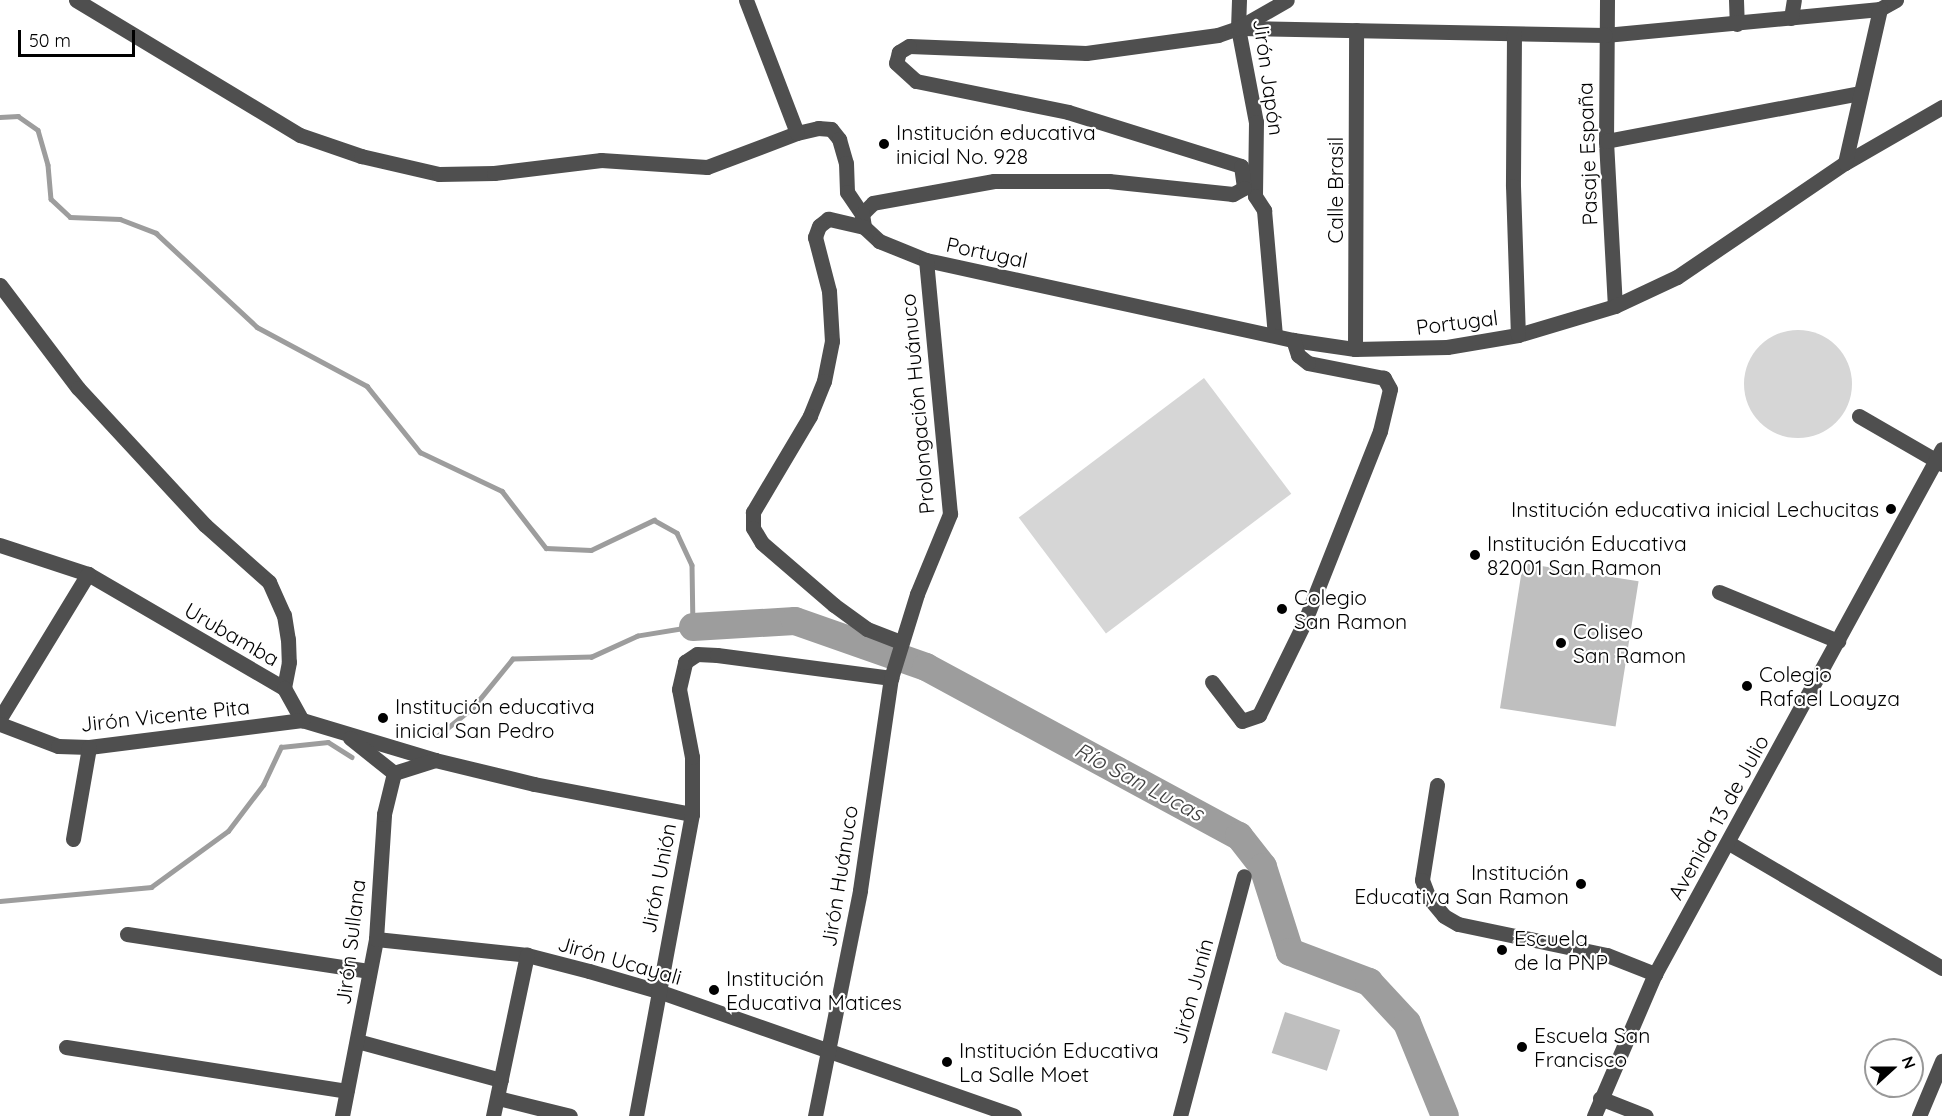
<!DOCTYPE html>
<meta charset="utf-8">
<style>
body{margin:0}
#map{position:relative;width:1942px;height:1116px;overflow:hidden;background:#fff;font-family:Quicksand,sans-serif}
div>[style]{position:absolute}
.green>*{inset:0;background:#d6d6d6;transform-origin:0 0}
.round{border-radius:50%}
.stream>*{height:4.5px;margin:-2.25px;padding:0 2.25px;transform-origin:2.25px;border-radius:2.25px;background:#9d9d9d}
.river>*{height:28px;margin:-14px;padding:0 14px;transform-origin:14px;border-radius:14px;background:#9d9d9d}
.building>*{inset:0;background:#bfbfbf;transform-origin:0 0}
.minor>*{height:15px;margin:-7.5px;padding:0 7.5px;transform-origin:7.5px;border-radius:7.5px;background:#4f4f4f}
.dots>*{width:16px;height:16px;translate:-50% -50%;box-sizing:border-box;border:3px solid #fff;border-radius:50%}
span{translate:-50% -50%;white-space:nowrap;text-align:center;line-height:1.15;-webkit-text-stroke:4.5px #fff;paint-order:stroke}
.street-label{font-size:21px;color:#000}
.poi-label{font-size:21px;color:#000}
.left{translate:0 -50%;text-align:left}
.right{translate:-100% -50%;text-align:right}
.water-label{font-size:22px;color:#3e3e3e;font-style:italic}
.north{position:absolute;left:1864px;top:1038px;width:60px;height:60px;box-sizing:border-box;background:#fff;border:2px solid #999;border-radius:50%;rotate:69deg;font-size:16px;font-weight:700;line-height:24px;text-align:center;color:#000}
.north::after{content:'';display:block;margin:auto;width:21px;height:27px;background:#000;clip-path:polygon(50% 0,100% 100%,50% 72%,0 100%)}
.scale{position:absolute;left:18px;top:30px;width:117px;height:27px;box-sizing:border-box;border:3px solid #000;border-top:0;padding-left:8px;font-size:18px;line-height:21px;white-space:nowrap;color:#000;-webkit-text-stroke:4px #fff;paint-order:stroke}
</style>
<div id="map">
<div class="green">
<div class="round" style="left:1744px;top:330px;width:108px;height:108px"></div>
<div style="left:1204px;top:378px;width:145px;height:232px;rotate:53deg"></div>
</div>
<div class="stream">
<div style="left:0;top:117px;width:18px;rotate:-3deg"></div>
<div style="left:18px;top:116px;width:24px;rotate:35deg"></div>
<div style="left:38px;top:130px;width:36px;rotate:74deg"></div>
<div style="left:48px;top:165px;width:34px;rotate:85deg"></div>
<div style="left:51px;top:199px;width:26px;rotate:43deg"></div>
<div style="left:70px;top:217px;width:50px;rotate:2.3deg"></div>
<div style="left:120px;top:219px;width:39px;rotate:21deg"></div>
<div style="left:156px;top:233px;width:138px;rotate:42.9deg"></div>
<div style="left:257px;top:327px;width:125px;rotate:28.2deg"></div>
<div style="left:367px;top:386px;width:85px;rotate:51.2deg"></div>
<div style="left:420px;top:452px;width:91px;rotate:25.4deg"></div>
<div style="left:502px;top:491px;width:72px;rotate:52.3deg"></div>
<div style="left:546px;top:548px;width:45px;rotate:2.5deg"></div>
<div style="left:591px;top:550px;width:70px;rotate:-25.5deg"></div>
<div style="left:654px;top:520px;width:26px;rotate:29deg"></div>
<div style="left:677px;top:533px;width:35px;rotate:65deg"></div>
<div style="left:692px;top:565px;width:62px;rotate:89.1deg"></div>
<div style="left:693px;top:627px;width:56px;rotate:170.7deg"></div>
<div style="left:638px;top:636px;width:51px;rotate:155.5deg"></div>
<div style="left:592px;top:657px;width:79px;rotate:178.5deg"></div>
<div style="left:513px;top:659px;width:63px;rotate:129.2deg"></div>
<div style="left:473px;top:708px;width:46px;rotate:141.1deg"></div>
<div style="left:0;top:901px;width:152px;rotate:-5.3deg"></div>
<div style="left:151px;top:887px;width:95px;rotate:-36deg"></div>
<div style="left:228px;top:831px;width:58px;rotate:-52.7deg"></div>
<div style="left:263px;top:785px;width:42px;rotate:-64.7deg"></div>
<div style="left:281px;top:747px;width:47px;rotate:-6.1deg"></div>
<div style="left:328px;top:742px;width:28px;rotate:32deg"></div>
</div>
<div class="river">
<div style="left:693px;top:627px;width:102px;rotate:-3.4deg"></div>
<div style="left:795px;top:621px;width:139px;rotate:19.3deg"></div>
<div style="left:926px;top:667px;width:356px;rotate:28.4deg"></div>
<div style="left:1239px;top:836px;width:39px;rotate:52deg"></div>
<div style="left:1263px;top:867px;width:89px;rotate:72.4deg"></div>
<div style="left:1290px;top:952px;width:85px;rotate:20.8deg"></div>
<div style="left:1369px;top:982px;width:56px;rotate:47.2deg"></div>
<div style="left:1407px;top:1023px;width:100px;rotate:67.8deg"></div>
</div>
<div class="building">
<div style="left:1523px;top:563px;width:117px;height:147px;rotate:9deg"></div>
<div style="left:1285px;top:1012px;width:58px;height:43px;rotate:18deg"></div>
</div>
<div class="minor">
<div style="left:76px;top:0;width:262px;rotate:31.1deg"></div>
<div style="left:300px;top:135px;width:65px;rotate:19deg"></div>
<div style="left:361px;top:156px;width:80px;rotate:13deg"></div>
<div style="left:439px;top:174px;width:55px;rotate:-1deg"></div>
<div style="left:494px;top:173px;width:108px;rotate:-6.9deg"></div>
<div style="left:601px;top:160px;width:106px;rotate:3.8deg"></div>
<div style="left:707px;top:167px;width:96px;rotate:-20.7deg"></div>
<div style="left:797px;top:133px;width:22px;rotate:-13deg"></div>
<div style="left:818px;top:128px;width:13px;rotate:4deg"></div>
<div style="left:831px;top:129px;width:13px;rotate:51deg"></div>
<div style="left:839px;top:139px;width:25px;rotate:74deg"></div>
<div style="left:846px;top:163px;width:29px;rotate:88deg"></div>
<div style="left:847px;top:192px;width:27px;rotate:56deg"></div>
<div style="left:746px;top:0;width:142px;rotate:69deg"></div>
<div style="left:1239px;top:0;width:28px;rotate:92deg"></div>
<div style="left:1238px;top:28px;width:96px;rotate:79.2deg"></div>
<div style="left:1256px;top:122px;width:74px;rotate:90.8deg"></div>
<div style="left:1255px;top:196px;width:17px;rotate:57deg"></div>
<div style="left:1264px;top:210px;width:125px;rotate:85deg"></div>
<div style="left:1607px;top:0;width:141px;rotate:90.4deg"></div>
<div style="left:1606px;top:141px;width:165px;rotate:86.9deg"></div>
<div style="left:1736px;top:0;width:24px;rotate:88deg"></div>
<div style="left:1896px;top:0;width:18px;rotate:151deg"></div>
<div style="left:1880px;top:9px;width:276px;rotate:174.6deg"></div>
<div style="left:1605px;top:35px;width:367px;rotate:-178.9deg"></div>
<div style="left:1238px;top:28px;width:21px;rotate:161deg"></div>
<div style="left:1218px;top:35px;width:133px;rotate:172.2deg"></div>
<div style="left:1086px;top:53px;width:177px;rotate:-177.7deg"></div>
<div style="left:909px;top:46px;width:12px;rotate:149deg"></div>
<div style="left:899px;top:52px;width:11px;rotate:105deg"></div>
<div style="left:896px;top:63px;width:27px;rotate:42deg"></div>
<div style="left:916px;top:81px;width:155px;rotate:11.5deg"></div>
<div style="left:1068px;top:112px;width:181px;rotate:17.3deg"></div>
<div style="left:1241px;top:166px;width:22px;rotate:82deg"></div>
<div style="left:1244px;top:188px;width:13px;rotate:151deg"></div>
<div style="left:1233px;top:194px;width:125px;rotate:-174deg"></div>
<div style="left:1109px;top:181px;width:115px;rotate:180deg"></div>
<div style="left:994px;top:181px;width:123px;rotate:169.7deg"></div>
<div style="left:873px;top:203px;width:16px;rotate:135deg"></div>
<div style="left:862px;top:214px;width:13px;rotate:81deg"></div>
<div style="left:864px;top:227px;width:21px;rotate:43deg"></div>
<div style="left:879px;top:241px;width:51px;rotate:22deg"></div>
<div style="left:926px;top:260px;width:376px;rotate:12.3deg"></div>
<div style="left:1293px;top:340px;width:63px;rotate:8.3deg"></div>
<div style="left:1355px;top:349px;width:92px;rotate:-1.2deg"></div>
<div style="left:1447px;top:347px;width:72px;rotate:-9.6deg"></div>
<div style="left:1518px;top:335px;width:101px;rotate:-16.6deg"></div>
<div style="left:1615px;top:306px;width:68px;rotate:-25.1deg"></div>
<div style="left:1677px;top:277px;width:203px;rotate:-34.2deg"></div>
<div style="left:1845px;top:163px;width:112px;rotate:-30deg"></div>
<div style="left:1791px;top:18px;width:18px;rotate:-81deg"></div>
<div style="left:1238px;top:28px;width:56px;rotate:-29.7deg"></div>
<div style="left:1514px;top:34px;width:152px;rotate:90.4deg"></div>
<div style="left:1513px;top:186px;width:149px;rotate:88.1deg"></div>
<div style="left:1606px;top:141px;width:258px;rotate:-10.7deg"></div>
<div style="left:1845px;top:163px;width:158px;rotate:-77.2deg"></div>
<div style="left:864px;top:227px;width:37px;rotate:-167deg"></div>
<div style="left:828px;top:219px;width:11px;rotate:142deg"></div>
<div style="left:819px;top:226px;width:12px;rotate:110deg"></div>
<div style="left:815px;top:237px;width:56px;rotate:75.5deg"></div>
<div style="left:829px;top:291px;width:50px;rotate:86.6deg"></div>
<div style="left:832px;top:341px;width:41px;rotate:101.3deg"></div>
<div style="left:824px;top:381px;width:38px;rotate:112deg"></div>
<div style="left:810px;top:416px;width:112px;rotate:120.7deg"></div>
<div style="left:753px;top:512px;width:16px;rotate:90deg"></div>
<div style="left:753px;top:528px;width:17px;rotate:59deg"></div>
<div style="left:762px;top:543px;width:95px;rotate:40.7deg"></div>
<div style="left:834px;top:605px;width:41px;rotate:36deg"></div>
<div style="left:867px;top:629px;width:36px;rotate:21deg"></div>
<div style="left:0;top:285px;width:129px;rotate:52.9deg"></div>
<div style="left:78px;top:388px;width:187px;rotate:47.2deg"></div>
<div style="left:205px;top:525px;width:86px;rotate:41.7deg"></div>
<div style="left:269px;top:582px;width:36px;rotate:66deg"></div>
<div style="left:284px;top:615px;width:24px;rotate:81deg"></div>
<div style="left:288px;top:639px;width:23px;rotate:88deg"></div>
<div style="left:289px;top:662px;width:26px;rotate:101deg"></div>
<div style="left:1355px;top:349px;width:319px;rotate:-89.8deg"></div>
<div style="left:1859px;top:416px;width:96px;rotate:30deg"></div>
<div style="left:0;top:545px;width:93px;rotate:18.2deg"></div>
<div style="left:88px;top:574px;width:227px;rotate:30.2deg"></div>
<div style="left:284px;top:688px;width:37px;rotate:61deg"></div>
<div style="left:302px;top:720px;width:139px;rotate:16.7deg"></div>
<div style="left:435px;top:760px;width:102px;rotate:13.6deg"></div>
<div style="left:534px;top:784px;width:161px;rotate:10.8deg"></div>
<div style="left:1719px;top:592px;width:129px;rotate:22.4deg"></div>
<div style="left:1212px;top:682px;width:49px;rotate:52.4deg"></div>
<div style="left:1242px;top:721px;width:18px;rotate:-19deg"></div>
<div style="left:1259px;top:715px;width:102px;rotate:-63.9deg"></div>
<div style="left:1304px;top:623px;width:206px;rotate:-68.4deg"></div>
<div style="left:1380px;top:431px;width:43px;rotate:-76.6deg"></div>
<div style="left:1390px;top:389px;width:13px;rotate:-119deg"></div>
<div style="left:1384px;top:378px;width:77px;rotate:-168.8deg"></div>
<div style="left:1308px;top:363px;width:13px;rotate:-141deg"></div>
<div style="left:1298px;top:355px;width:16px;rotate:-108deg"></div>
<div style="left:0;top:718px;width:169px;rotate:-58.6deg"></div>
<div style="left:0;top:724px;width:62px;rotate:20.8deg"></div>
<div style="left:58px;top:746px;width:31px;rotate:2deg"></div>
<div style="left:89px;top:747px;width:215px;rotate:-7.2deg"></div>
<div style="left:350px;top:738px;width:56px;rotate:38.5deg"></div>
<div style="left:394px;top:773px;width:43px;rotate:-17.6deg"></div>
<div style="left:1437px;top:785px;width:96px;rotate:99deg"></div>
<div style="left:1422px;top:880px;width:19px;rotate:69deg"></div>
<div style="left:1429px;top:898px;width:23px;rotate:50deg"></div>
<div style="left:1444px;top:916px;width:16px;rotate:30deg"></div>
<div style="left:1458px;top:924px;width:152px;rotate:11.8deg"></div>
<div style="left:1607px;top:955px;width:52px;rotate:21.6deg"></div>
<div style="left:73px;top:839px;width:93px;rotate:-80.1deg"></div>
<div style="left:1729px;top:843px;width:247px;rotate:30.4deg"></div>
<div style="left:127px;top:934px;width:244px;rotate:8.7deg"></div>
<div style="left:376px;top:939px;width:152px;rotate:6deg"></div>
<div style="left:527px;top:955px;width:64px;rotate:14.5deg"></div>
<div style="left:589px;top:971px;width:72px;rotate:16.2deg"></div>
<div style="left:658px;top:991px;width:377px;rotate:19.3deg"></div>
<div style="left:357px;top:1041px;width:149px;rotate:15.2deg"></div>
<div style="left:66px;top:1047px;width:284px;rotate:8.9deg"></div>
<div style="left:498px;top:1098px;width:74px;rotate:14deg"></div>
<div style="left:1600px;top:1098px;width:49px;rotate:21.4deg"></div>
<div style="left:342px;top:1116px;width:180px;rotate:-79.1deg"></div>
<div style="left:376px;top:939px;width:125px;rotate:-86.3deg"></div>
<div style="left:384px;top:814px;width:42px;rotate:-76.3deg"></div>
<div style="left:493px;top:1116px;width:165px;rotate:-78.1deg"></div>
<div style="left:636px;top:1116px;width:307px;rotate:-79.5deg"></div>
<div style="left:692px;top:814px;width:57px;rotate:-90deg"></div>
<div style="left:692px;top:757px;width:69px;rotate:-100.8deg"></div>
<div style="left:679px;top:689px;width:28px;rotate:-77deg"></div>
<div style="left:685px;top:662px;width:14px;rotate:-34deg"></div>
<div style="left:697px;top:654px;width:20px;rotate:3deg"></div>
<div style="left:717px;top:655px;width:176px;rotate:7.5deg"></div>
<div style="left:815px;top:1116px;width:230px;rotate:-78.7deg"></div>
<div style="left:860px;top:890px;width:214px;rotate:-81.7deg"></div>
<div style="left:891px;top:678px;width:88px;rotate:-72.8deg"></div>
<div style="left:917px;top:594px;width:87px;rotate:-67.6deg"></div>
<div style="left:950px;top:514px;width:255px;rotate:-95.4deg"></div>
<div style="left:1180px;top:1116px;width:248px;rotate:-75.1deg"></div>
<div style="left:1594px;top:1116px;width:155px;rotate:-66.8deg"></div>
<div style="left:1655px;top:974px;width:598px;rotate:-61.34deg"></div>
<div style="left:1919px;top:1116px;width:60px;rotate:-67.3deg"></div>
</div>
<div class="dots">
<div style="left:884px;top:144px;background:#000"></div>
<div style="left:1891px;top:509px;background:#000"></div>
<div style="left:1475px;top:555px;background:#000"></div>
<div style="left:1282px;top:609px;background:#000"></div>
<div style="left:1561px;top:643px;background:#000"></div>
<div style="left:1747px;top:686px;background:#000"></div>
<div style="left:383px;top:718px;background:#000"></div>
<div style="left:1581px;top:884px;background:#000"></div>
<div style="left:1502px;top:950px;background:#000"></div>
<div style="left:714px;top:990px;background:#000"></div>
<div style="left:1522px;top:1047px;background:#000"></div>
<div style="left:947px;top:1062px;background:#000"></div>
</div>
<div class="street-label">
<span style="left:1269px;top:77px;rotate:82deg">Jirón Japón</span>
<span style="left:1587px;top:154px;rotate:-92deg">Pasaje España</span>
<span style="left:1335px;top:190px;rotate:-90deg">Calle Brasil</span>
<span style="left:987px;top:252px;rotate:12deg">Portugal</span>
<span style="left:1457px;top:322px;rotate:-7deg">Portugal</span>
<span style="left:917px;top:404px;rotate:-95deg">Prolongación Huánuco</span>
<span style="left:232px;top:634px;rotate:30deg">Urubamba</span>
<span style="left:165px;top:715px;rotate:-6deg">Jirón Vicente Pita</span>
<span style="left:1718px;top:817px;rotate:-61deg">Avenida 13 de Julio</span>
<span style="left:839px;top:876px;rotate:-81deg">Jirón Huánuco</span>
<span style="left:658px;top:878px;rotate:-79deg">Jirón Unión</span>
<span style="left:350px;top:942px;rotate:-83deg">Jirón Sullana</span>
<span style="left:620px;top:960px;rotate:16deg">Jirón Ucayali</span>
<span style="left:1192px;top:991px;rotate:-75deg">Jirón Junín</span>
</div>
<div class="poi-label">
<span class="left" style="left:896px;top:144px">Institución educativa<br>inicial No. 928</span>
<span class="right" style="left:1879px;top:509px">Institución educativa inicial Lechucitas</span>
<span class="left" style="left:1487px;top:555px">Institución Educativa<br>82001 San Ramon</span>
<span class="left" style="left:1294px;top:609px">Colegio<br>San Ramon</span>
<span class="left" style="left:1573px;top:643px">Coliseo<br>San Ramon</span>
<span class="left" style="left:1759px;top:686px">Colegio<br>Rafael Loayza</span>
<span class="left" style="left:395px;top:718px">Institución educativa<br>inicial San Pedro</span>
<span class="right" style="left:1569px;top:884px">Institución<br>Educativa San Ramon</span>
<span class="left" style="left:1514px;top:950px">Escuela<br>de la PNP</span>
<span class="left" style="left:726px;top:990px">Institución<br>Educativa Matices</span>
<span class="left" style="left:1534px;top:1047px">Escuela San<br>Francisco</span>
<span class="left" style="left:959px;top:1062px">Institución Educativa<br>La Salle Moet</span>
</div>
<div class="water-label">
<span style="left:1139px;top:782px;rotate:28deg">Río San Lucas</span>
</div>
<div class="north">N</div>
<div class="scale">50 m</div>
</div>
